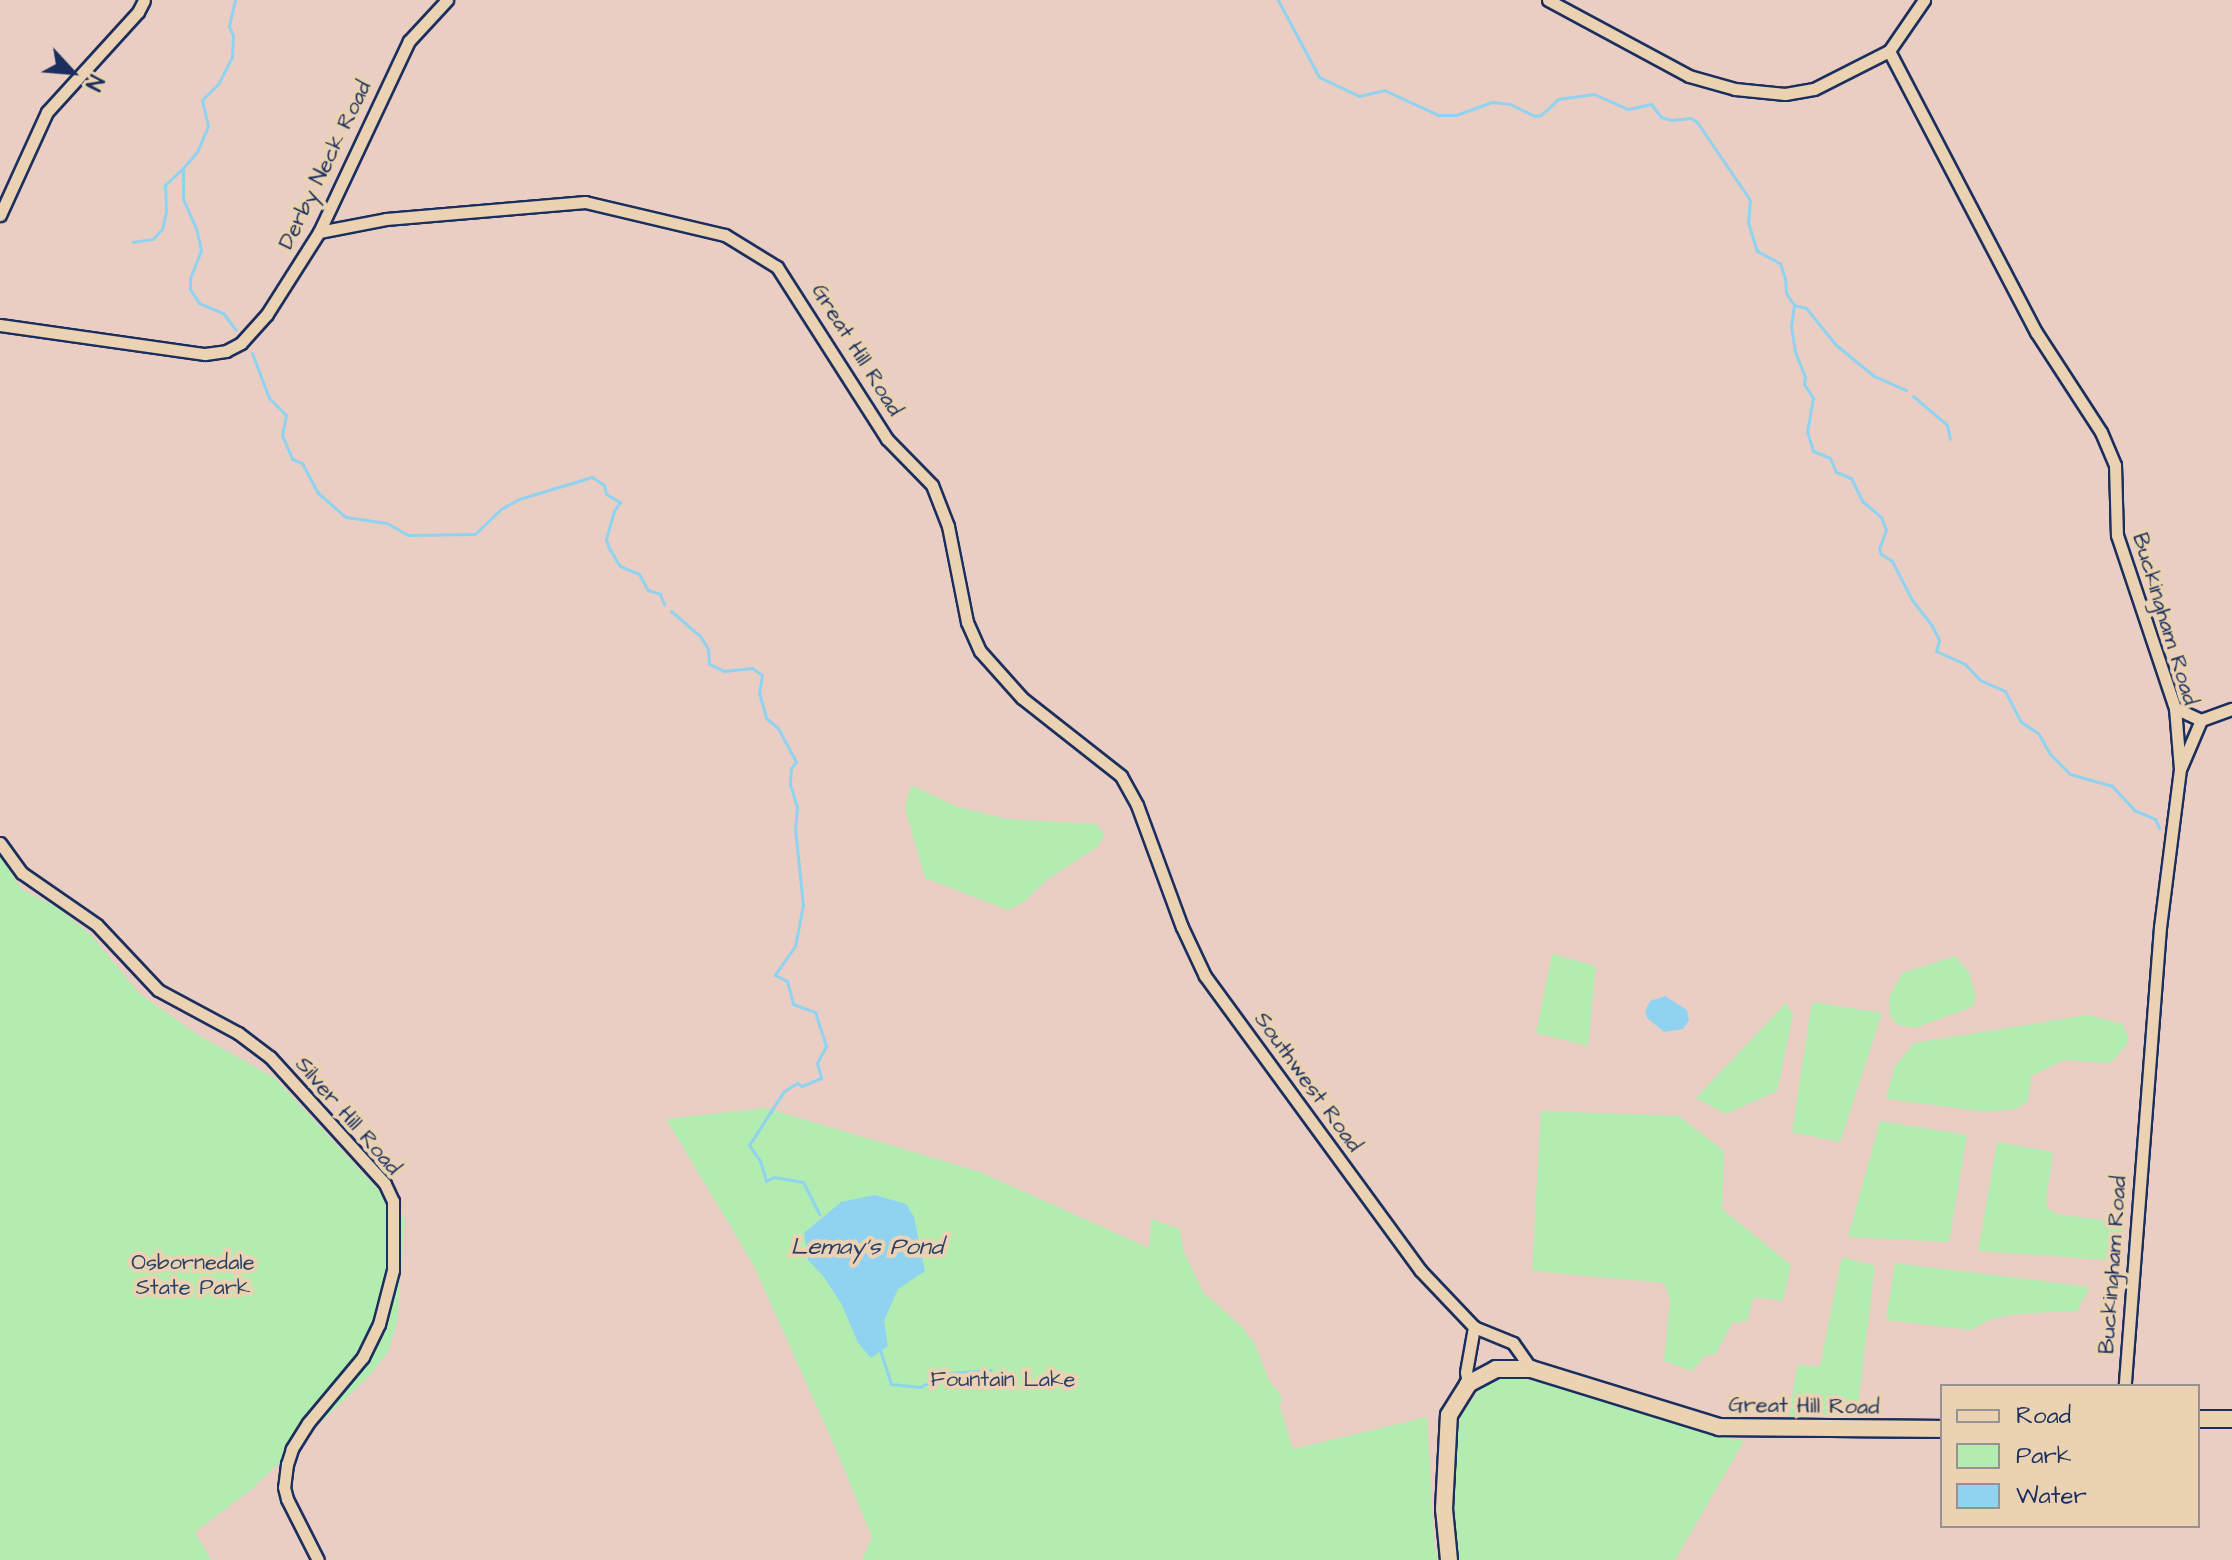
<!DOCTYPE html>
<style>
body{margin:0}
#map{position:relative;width:2232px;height:1560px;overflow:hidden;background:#eacec4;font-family:"Architects Daughter",sans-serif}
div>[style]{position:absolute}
.green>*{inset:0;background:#b2ecb0}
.water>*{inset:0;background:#8fd3f1}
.stream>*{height:3px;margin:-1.5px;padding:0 1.5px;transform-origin:1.5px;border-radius:1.5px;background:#8fd3f1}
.roads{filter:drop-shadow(2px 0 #1b2f5e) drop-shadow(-2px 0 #1b2f5e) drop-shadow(0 2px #1b2f5e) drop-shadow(0 -2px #1b2f5e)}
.street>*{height:11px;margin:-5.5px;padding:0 5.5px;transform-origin:5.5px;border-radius:5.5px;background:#ead2b3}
.secondary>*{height:16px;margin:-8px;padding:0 8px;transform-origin:8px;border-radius:8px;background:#ead2b3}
span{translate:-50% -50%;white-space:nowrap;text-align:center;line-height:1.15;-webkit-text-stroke:8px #ead2b3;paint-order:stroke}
.street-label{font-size:22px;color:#1b2f5e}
.park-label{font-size:22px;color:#2a4266}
.water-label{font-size:24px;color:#273f6d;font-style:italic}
.legend{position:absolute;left:1940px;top:1384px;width:260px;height:144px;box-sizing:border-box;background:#ead2b3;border:2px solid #979191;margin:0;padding:10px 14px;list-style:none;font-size:24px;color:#1b2f5e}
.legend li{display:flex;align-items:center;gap:16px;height:40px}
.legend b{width:40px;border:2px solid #979191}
.north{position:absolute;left:32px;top:32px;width:80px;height:80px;-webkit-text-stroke:6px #ead2b3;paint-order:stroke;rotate:116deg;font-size:22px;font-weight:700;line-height:32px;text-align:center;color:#1b2f5e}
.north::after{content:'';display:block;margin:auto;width:28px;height:36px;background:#1b2f5e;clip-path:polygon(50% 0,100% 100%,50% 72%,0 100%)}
</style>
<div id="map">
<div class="green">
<div style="clip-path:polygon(911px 785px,958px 807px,1007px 819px,1096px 824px,1105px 835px,1097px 847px,1048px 879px,1024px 902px,1008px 910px,925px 878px,905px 808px)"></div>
<div style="clip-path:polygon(0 855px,21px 889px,58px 908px,91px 935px,139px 993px,195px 1033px,275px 1078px,405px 1219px,397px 1323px,388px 1352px,370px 1375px,252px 1489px,195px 1532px,211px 1560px,0 1560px)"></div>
<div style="clip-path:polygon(1552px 954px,1596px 966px,1588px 1046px,1536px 1033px)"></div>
<div style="clip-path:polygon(1955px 956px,1969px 972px,1976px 999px,1972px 1007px,1915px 1028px,1898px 1025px,1890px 1016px,1889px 998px,1902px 973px)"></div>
<div style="clip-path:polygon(1812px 1002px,1882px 1013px,1840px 1142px,1792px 1132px)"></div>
<div style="clip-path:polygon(1786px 1003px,1793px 1015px,1777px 1091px,1726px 1114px,1696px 1098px)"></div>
<div style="clip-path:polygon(2088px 1015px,2123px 1024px,2129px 1039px,2125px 1047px,2110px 1063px,2064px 1060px,2031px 1076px,2028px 1101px,2016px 1109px,1988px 1112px,1886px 1099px,1894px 1068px,1914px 1043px)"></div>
<div style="clip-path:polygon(766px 1108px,980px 1172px,1149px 1248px,1151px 1219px,1180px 1229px,1183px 1250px,1203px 1292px,1242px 1327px,1255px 1344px,1269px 1381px,1282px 1397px,1280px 1407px,1293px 1449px,1427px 1417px,1434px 1543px,1438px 1560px,862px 1560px,872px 1537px,835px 1447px,753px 1264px,666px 1119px)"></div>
<div style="clip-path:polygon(1541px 1111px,1679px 1116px,1724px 1151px,1722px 1209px,1791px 1265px,1783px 1301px,1754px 1297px,1747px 1321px,1732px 1323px,1715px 1355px,1706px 1355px,1692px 1371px,1664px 1361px,1670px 1300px,1664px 1283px,1532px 1271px)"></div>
<div style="clip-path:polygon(1880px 1121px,1967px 1135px,1949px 1242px,1848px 1237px)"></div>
<div style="clip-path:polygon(1997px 1142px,2053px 1152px,2046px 1201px,2049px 1209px,2057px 1214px,2124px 1223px,2120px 1261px,1978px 1251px)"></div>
<div style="clip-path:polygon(1842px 1257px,1875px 1266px,1857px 1413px,1789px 1417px,1797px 1365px,1820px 1366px)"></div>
<div style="clip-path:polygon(1895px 1263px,2090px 1287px,2077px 1311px,2017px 1314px,1991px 1319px,1971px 1330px,1886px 1320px)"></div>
<div style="clip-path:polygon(1503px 1377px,1550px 1382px,1696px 1431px,1744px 1441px,1675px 1560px,1459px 1560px,1454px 1527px,1454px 1467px,1460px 1417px,1480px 1389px)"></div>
</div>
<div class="water">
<div style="clip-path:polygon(1665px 996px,1687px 1010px,1689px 1020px,1683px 1029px,1664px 1032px,1647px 1018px,1645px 1011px,1650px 1001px)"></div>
<div style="clip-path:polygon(875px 1195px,906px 1204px,914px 1217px,925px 1271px,898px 1289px,884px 1321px,888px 1346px,871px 1358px,858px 1343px,842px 1305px,824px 1277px,808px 1260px,804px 1233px,841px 1202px)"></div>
</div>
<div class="stream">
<div style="left:235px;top:0;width:27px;rotate:103deg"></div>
<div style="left:229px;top:26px;width:11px;rotate:68deg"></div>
<div style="left:233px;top:36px;width:21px;rotate:93deg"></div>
<div style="left:232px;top:57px;width:29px;rotate:117deg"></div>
<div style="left:219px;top:83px;width:24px;rotate:135deg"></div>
<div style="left:202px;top:100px;width:27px;rotate:77deg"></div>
<div style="left:208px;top:126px;width:28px;rotate:113deg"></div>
<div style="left:197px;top:152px;width:21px;rotate:131deg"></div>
<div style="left:183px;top:168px;width:31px;rotate:90deg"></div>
<div style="left:183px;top:199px;width:32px;rotate:66deg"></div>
<div style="left:196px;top:228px;width:23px;rotate:77deg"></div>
<div style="left:201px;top:250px;width:30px;rotate:111deg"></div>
<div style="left:190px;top:278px;width:11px;rotate:90deg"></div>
<div style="left:190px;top:289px;width:17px;rotate:57deg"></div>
<div style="left:199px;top:303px;width:26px;rotate:23deg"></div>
<div style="left:223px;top:313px;width:21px;rotate:53deg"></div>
<div style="left:1278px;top:0;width:87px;rotate:62deg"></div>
<div style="left:1319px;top:77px;width:44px;rotate:25.4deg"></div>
<div style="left:1359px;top:96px;width:26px;rotate:-13deg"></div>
<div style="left:1384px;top:90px;width:60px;rotate:24.8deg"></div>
<div style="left:1438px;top:115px;width:18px"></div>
<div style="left:1456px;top:115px;width:38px;rotate:-20deg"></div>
<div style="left:1492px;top:102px;width:18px;rotate:6deg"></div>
<div style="left:1510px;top:104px;width:28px;rotate:26deg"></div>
<div style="left:1535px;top:116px;width:6px;rotate:-9deg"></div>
<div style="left:1541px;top:115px;width:23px;rotate:-43deg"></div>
<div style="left:1558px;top:99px;width:36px;rotate:-8deg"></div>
<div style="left:1594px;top:94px;width:37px;rotate:24deg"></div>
<div style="left:1628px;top:109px;width:24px;rotate:-12deg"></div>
<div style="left:1651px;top:104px;width:16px;rotate:52deg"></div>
<div style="left:1661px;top:117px;width:10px;rotate:17deg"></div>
<div style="left:1671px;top:120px;width:20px;rotate:-6deg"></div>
<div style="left:1691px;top:118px;width:7px;rotate:34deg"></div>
<div style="left:1697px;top:122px;width:94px;rotate:55.8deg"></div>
<div style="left:1750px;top:200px;width:22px;rotate:95deg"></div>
<div style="left:1748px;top:222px;width:30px;rotate:73deg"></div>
<div style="left:1757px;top:251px;width:26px;rotate:28deg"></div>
<div style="left:1780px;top:263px;width:16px;rotate:72deg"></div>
<div style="left:1785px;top:278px;width:15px;rotate:86deg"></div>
<div style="left:1786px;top:293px;width:14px;rotate:56deg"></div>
<div style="left:1794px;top:305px;width:21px;rotate:98deg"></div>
<div style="left:1791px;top:326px;width:26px;rotate:81deg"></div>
<div style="left:1795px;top:352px;width:27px;rotate:68deg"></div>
<div style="left:1805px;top:377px;width:7px;rotate:98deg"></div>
<div style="left:1804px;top:384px;width:17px;rotate:57deg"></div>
<div style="left:1813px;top:398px;width:34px;rotate:100deg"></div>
<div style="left:1807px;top:431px;width:21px;rotate:73deg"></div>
<div style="left:1813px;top:451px;width:18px;rotate:22deg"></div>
<div style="left:1830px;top:458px;width:15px;rotate:67deg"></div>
<div style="left:1836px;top:472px;width:16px;rotate:22deg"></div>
<div style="left:1851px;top:478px;width:25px;rotate:64deg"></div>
<div style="left:1862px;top:501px;width:25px;rotate:40deg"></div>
<div style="left:1881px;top:517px;width:14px;rotate:69deg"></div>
<div style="left:1886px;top:530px;width:20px;rotate:110deg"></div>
<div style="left:1879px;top:549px;width:5px;rotate:68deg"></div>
<div style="left:1881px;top:554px;width:13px;rotate:32deg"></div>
<div style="left:1892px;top:561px;width:44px;rotate:62.9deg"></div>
<div style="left:1912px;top:600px;width:33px;rotate:52deg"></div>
<div style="left:1932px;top:626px;width:16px;rotate:63deg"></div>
<div style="left:1939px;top:640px;width:11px;rotate:105deg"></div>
<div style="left:1936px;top:651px;width:32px;rotate:24deg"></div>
<div style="left:1965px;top:664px;width:22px;rotate:47deg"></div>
<div style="left:1980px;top:680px;width:27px;rotate:24deg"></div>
<div style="left:2005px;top:691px;width:35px;rotate:63deg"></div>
<div style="left:2021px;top:722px;width:20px;rotate:33deg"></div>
<div style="left:2038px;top:733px;width:24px;rotate:60deg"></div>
<div style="left:2050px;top:754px;width:28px;rotate:45deg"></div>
<div style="left:2070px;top:774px;width:44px;rotate:15.9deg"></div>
<div style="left:2112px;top:786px;width:33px;rotate:47deg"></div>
<div style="left:2134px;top:810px;width:23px;rotate:23deg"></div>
<div style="left:2155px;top:819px;width:10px;rotate:66deg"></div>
<div style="left:133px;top:242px;width:20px;rotate:-9deg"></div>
<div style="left:153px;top:239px;width:13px;rotate:-48deg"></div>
<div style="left:162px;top:229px;width:18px;rotate:-77deg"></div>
<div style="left:166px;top:211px;width:26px;rotate:-92deg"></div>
<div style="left:165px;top:185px;width:25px;rotate:-43deg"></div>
<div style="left:1794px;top:305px;width:12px;rotate:14deg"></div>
<div style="left:1806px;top:308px;width:48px;rotate:51deg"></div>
<div style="left:1836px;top:345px;width:49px;rotate:39.2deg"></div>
<div style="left:1874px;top:376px;width:35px;rotate:24deg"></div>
<div style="left:252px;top:353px;width:48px;rotate:69.3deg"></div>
<div style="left:269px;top:398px;width:24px;rotate:45deg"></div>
<div style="left:286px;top:415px;width:20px;rotate:101deg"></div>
<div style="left:282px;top:435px;width:26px;rotate:67deg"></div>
<div style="left:292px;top:459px;width:11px;rotate:22deg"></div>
<div style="left:302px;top:463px;width:34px;rotate:62deg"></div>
<div style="left:318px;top:493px;width:37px;rotate:41deg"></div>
<div style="left:346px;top:517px;width:41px;rotate:8.3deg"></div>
<div style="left:387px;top:523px;width:24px;rotate:30deg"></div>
<div style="left:408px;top:535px;width:67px;rotate:-0.9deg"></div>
<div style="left:475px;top:534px;width:36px;rotate:-44deg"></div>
<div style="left:501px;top:509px;width:21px;rotate:-29deg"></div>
<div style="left:519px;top:499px;width:76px;rotate:-16.8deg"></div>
<div style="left:592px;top:477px;width:14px;rotate:34deg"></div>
<div style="left:604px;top:485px;width:9px;rotate:77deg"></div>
<div style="left:606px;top:494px;width:16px;rotate:30deg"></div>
<div style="left:620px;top:502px;width:11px;rotate:124deg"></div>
<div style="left:614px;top:511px;width:29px;rotate:106deg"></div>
<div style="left:606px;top:539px;width:9px;rotate:72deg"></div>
<div style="left:609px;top:548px;width:21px;rotate:59deg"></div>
<div style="left:620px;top:566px;width:21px;rotate:23deg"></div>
<div style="left:639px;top:574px;width:18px;rotate:61deg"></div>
<div style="left:648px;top:590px;width:13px;rotate:18deg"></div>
<div style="left:660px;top:594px;width:11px;rotate:68deg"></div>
<div style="left:1913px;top:396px;width:45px;rotate:40.5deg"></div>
<div style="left:1947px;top:425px;width:14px;rotate:78deg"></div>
<div style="left:671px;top:611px;width:38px;rotate:41deg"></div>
<div style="left:700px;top:636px;width:15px;rotate:58deg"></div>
<div style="left:708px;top:649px;width:15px;rotate:86deg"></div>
<div style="left:709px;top:664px;width:17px;rotate:25deg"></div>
<div style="left:724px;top:671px;width:28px;rotate:-6deg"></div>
<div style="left:752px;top:668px;width:12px;rotate:35deg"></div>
<div style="left:762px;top:675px;width:18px;rotate:99deg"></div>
<div style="left:759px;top:693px;width:26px;rotate:74deg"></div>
<div style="left:766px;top:718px;width:16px;rotate:40deg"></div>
<div style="left:778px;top:728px;width:38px;rotate:62deg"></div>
<div style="left:796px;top:762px;width:8px;rotate:130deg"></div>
<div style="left:791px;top:768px;width:16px;rotate:94deg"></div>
<div style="left:790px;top:784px;width:24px;rotate:73deg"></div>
<div style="left:797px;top:807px;width:21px;rotate:95deg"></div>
<div style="left:795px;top:828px;width:77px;rotate:84.1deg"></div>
<div style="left:803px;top:905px;width:42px;rotate:101deg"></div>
<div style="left:795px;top:946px;width:35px;rotate:125deg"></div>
<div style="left:775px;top:975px;width:13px;rotate:27deg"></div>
<div style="left:787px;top:981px;width:24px;rotate:75deg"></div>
<div style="left:793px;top:1004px;width:23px;rotate:20deg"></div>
<div style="left:815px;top:1012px;width:36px;rotate:72deg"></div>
<div style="left:826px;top:1046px;width:19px;rotate:118deg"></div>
<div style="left:817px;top:1063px;width:16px;rotate:75deg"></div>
<div style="left:821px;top:1078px;width:21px;rotate:157deg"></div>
<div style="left:802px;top:1086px;width:6px;rotate:-149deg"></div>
<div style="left:797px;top:1083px;width:15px;rotate:148deg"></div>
<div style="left:784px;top:1091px;width:64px;rotate:122.9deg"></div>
<div style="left:749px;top:1145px;width:19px;rotate:55deg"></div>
<div style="left:760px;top:1161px;width:21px;rotate:73deg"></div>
<div style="left:766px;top:1181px;width:9px;rotate:-27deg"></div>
<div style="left:774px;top:1177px;width:29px;rotate:10deg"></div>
<div style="left:803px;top:1182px;width:36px;rotate:63deg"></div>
<div style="left:880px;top:1350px;width:36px;rotate:72deg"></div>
<div style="left:891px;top:1384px;width:29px;rotate:6deg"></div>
<div style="left:920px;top:1387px;width:32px;rotate:-26deg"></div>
<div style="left:949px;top:1373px;width:42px;rotate:-4.1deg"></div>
</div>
<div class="roads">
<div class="street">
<div style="left:1548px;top:0;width:160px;rotate:28.3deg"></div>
<div style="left:1689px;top:76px;width:48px;rotate:15.8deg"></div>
<div style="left:1735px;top:89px;width:50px;rotate:5.7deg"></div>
<div style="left:1785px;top:94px;width:29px;rotate:-10deg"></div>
<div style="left:1814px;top:89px;width:84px;rotate:-26.9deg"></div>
<div style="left:1889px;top:51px;width:62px;rotate:-55.5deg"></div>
<div style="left:1889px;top:51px;width:317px;rotate:62.4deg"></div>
<div style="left:2036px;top:332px;width:119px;rotate:57deg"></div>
<div style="left:2101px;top:432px;width:36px;rotate:67deg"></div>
<div style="left:2115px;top:465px;width:70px;rotate:88.4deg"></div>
<div style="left:2117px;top:535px;width:182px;rotate:71.5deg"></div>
<div style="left:2175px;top:708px;width:61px;rotate:85.3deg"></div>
<div style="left:2180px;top:769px;width:159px;rotate:97.2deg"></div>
<div style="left:2160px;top:927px;width:460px;rotate:94.4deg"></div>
<div style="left:0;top:215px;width:113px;rotate:-65.5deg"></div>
<div style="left:47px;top:112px;width:135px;rotate:-47.7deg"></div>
<div style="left:138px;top:12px;width:13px;rotate:-63deg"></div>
<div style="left:319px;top:232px;width:68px;rotate:-11deg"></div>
<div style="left:386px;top:219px;width:200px;rotate:-4.9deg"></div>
<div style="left:585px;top:202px;width:144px;rotate:13.3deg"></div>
<div style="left:725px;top:235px;width:61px;rotate:31.6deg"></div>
<div style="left:777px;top:267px;width:204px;rotate:57.4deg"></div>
<div style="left:887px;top:439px;width:64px;rotate:45.6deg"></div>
<div style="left:932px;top:485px;width:44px;rotate:68.7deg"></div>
<div style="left:948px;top:526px;width:98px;rotate:78.8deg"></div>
<div style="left:967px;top:622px;width:32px;rotate:66deg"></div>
<div style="left:980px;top:651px;width:63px;rotate:48.2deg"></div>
<div style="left:1022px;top:698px;width:126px;rotate:38.2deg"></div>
<div style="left:1121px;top:776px;width:33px;rotate:61deg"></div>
<div style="left:1137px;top:805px;width:130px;rotate:69.8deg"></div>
<div style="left:1182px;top:927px;width:54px;rotate:64.9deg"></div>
<div style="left:1205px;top:976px;width:364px;rotate:53.8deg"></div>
<div style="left:1420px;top:1270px;width:79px;rotate:46.5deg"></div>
<div style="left:1474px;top:1327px;width:42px;rotate:22.3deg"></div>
<div style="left:1513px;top:1343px;width:32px;rotate:55deg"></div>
<div style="left:0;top:325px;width:207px;rotate:8.1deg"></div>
<div style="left:205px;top:354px;width:21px;rotate:-8deg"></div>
<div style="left:226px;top:351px;width:17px;rotate:-28deg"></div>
<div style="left:241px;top:343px;width:39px;rotate:-48deg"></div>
<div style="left:267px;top:314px;width:97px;rotate:-57.6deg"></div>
<div style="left:319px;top:232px;width:211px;rotate:-64.8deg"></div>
<div style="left:409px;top:41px;width:56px;rotate:-47.2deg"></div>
<div style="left:2175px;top:708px;width:29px;rotate:25deg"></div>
<div style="left:2201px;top:720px;width:33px;rotate:-20deg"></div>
<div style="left:2181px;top:767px;width:51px;rotate:-66.9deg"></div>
<div style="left:0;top:843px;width:37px;rotate:54deg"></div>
<div style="left:22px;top:873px;width:91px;rotate:34.7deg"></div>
<div style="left:97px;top:925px;width:89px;rotate:46.8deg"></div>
<div style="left:158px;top:990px;width:91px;rotate:28.3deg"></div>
<div style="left:238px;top:1033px;width:40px;rotate:37deg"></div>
<div style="left:270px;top:1057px;width:171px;rotate:47.8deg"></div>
<div style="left:385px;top:1184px;width:19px;rotate:65deg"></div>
<div style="left:393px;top:1201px;width:69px;rotate:90deg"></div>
<div style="left:393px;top:1270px;width:56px;rotate:104.5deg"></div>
<div style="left:379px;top:1324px;width:37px;rotate:116deg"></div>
<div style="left:363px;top:1357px;width:86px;rotate:129.8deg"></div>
<div style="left:308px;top:1423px;width:31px;rotate:122deg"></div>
<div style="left:292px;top:1449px;width:16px;rotate:108deg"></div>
<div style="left:287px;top:1464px;width:23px;rotate:97deg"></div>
<div style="left:284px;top:1487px;width:12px;rotate:76deg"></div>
<div style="left:287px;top:1499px;width:68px;rotate:63.1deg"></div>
<div style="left:1468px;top:1384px;width:12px;rotate:-99deg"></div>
<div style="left:1466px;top:1372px;width:46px;rotate:-79.9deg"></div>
</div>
<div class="secondary">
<div style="left:2198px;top:1419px;width:34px"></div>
<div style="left:1449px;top:1560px;width:51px;rotate:-95.6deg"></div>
<div style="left:1444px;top:1509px;width:94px;rotate:-87deg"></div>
<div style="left:1449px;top:1415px;width:36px;rotate:-58deg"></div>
<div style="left:1468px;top:1384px;width:32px;rotate:-28deg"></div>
<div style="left:1496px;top:1369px;width:35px"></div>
<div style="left:1531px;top:1369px;width:197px;rotate:17.1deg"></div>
<div style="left:1719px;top:1427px;width:223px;rotate:0.5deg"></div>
</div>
</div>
<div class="street-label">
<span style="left:325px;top:165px;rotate:-64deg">Derby Neck Road</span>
<span style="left:857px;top:350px;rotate:58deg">Great Hill Road</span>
<span style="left:2165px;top:619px;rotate:73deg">Buckingham Road</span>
<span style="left:1308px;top:1082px;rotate:54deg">Southwest Road</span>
<span style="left:348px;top:1116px;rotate:49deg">Silver Hill Road</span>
<span style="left:2113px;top:1265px;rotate:-86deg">Buckingham Road</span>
<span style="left:1804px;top:1406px;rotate:1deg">Great Hill Road</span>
</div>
<div class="park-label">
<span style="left:193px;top:1275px">Osbornedale<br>State Park</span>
<span style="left:1003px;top:1380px">Fountain Lake</span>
</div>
<div class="water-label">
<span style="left:867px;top:1248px">Lemay's Pond</span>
</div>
<ul class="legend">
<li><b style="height:10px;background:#ead2b3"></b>Road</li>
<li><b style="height:22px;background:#b2ecb0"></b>Park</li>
<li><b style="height:22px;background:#8fd3f1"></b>Water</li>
</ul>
<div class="north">N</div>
</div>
